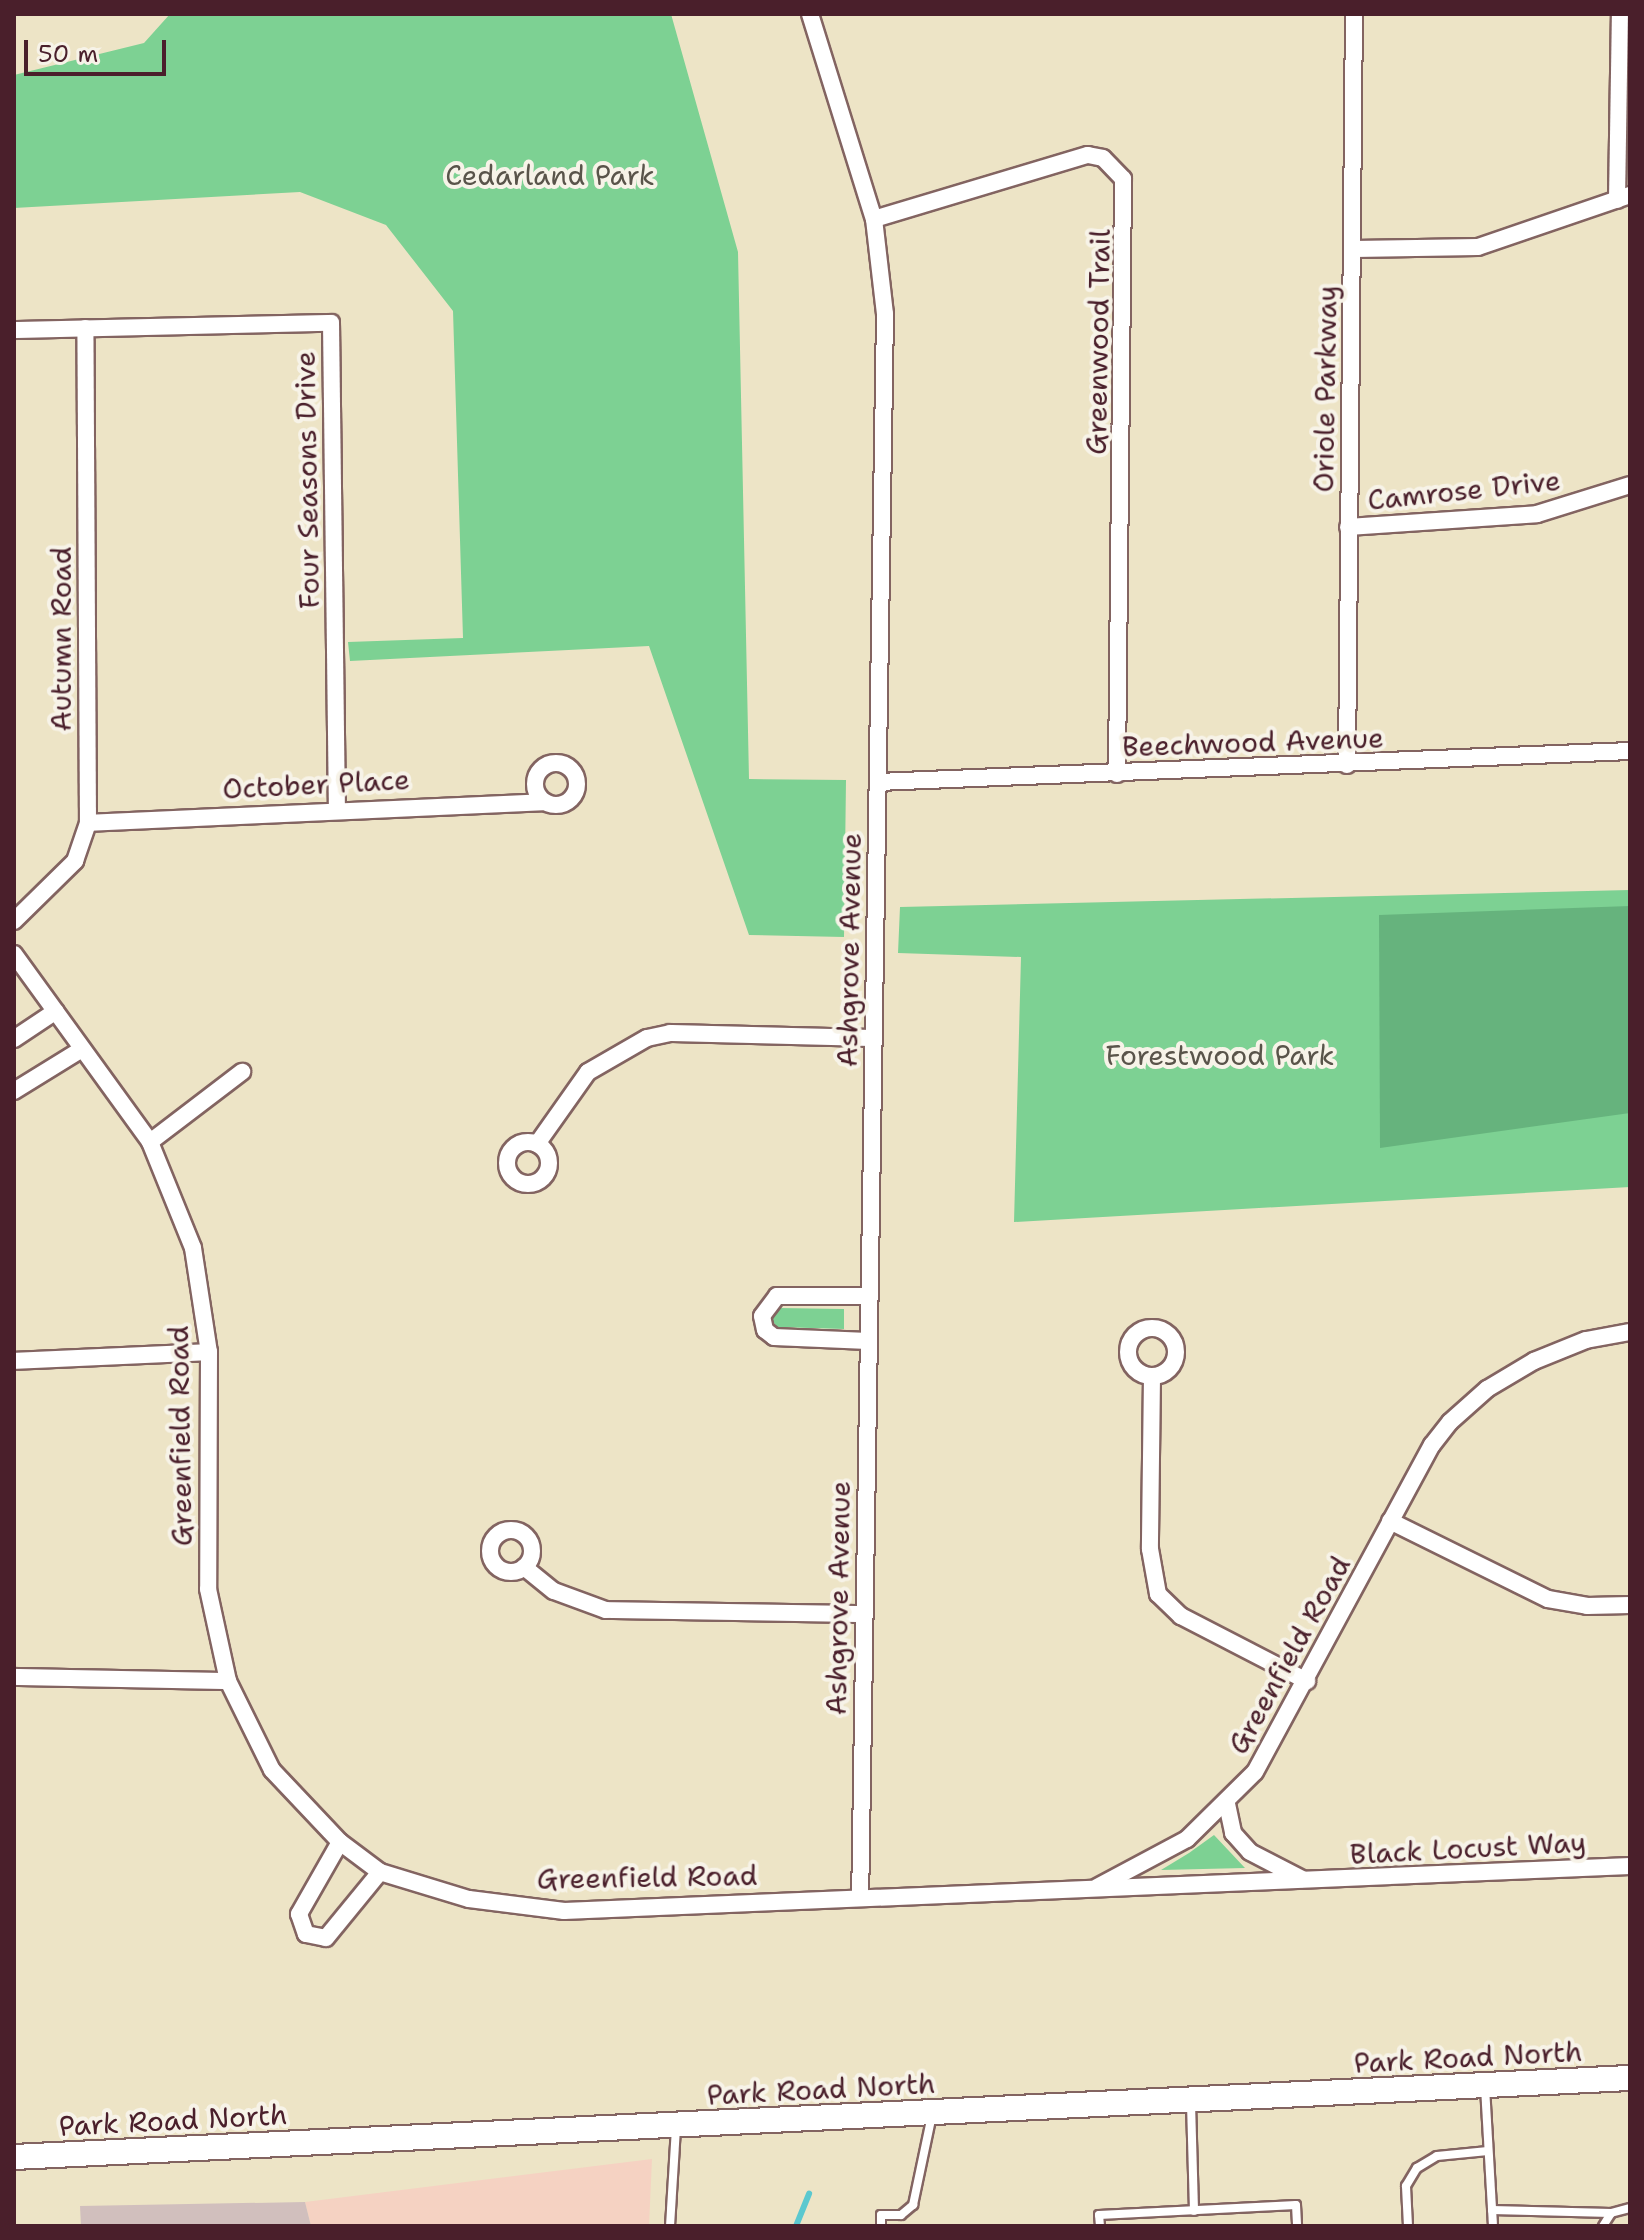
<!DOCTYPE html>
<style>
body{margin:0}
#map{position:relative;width:1644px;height:2240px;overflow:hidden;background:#ede4c6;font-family:"Shantell Sans",sans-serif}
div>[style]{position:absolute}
.built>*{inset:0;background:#f5d2c2}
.industrial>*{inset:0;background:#d1bfbd}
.green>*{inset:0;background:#7dd193}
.forest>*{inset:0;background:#66b37d}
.stream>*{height:6px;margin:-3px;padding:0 3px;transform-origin:3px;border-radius:3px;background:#5bc8cf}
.roads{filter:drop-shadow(2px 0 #836461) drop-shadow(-2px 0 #836461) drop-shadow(0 2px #836461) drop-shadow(0 -2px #836461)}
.service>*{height:8px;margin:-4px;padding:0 4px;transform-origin:4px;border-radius:4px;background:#fff}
.minor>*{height:16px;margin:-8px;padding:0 8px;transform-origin:8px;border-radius:8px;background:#fff}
.minor>.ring{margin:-8px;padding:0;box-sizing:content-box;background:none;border:16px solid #fff;border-radius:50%}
.secondary>*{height:24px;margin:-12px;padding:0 12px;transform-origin:12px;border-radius:12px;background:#fff}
span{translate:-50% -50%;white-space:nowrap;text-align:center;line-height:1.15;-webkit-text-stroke:8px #f7f3e8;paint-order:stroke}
.park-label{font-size:28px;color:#59544a}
.street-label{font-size:28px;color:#4a1f2b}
.frame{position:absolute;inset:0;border:16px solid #4a1f2b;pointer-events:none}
.scale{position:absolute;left:24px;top:40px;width:142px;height:36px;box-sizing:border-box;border:4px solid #4a1f2b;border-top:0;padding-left:10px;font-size:24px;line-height:28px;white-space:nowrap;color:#4a1f2b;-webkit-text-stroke:6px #f7f3e8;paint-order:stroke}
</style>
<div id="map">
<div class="built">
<div style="clip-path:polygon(652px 2159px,649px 2226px,311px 2226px,305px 2202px)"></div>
</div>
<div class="industrial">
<div style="clip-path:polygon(305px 2202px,311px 2226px,81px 2226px,80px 2206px)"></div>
</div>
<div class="green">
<div style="clip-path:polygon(170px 14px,671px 14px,738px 252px,749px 779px,846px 780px,844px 937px,749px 935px,649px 646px,350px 661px,348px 642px,463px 638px,453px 311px,386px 225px,300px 192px,14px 208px,14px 75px,144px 43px)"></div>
<div style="clip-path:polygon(1630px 890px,1630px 1187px,1014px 1222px,1021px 957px,898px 953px,900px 907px)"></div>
<div style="clip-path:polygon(779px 1308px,844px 1309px,844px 1329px,777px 1327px,771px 1319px)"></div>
<div style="clip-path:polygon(1214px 1835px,1245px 1868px,1161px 1870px,1189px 1853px)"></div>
</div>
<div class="forest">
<div style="clip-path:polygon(1630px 906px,1630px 1113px,1380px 1148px,1379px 915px)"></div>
</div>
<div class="stream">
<div style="left:796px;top:2226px;width:35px;rotate:-68deg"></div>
</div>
<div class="roads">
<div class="service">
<div style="left:1485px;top:2087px;width:139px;rotate:86.7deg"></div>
<div style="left:1191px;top:2103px;width:108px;rotate:88.4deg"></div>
<div style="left:1492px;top:2210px;width:119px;rotate:1.4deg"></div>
<div style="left:670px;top:2226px;width:99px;rotate:-86.5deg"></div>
<div style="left:881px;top:2226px;width:11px;rotate:-90deg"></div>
<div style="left:881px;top:2215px;width:20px"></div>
<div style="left:901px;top:2215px;width:16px;rotate:-40deg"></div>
<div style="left:913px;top:2205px;width:92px;rotate:-78.1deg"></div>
<div style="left:1100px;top:2226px;width:11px;rotate:-95deg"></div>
<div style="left:1099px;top:2215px;width:197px;rotate:-2.9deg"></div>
<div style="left:1296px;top:2205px;width:21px;rotate:87deg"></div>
<div style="left:1408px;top:2226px;width:40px;rotate:-92.9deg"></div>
<div style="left:1406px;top:2186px;width:21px;rotate:-59deg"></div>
<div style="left:1417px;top:2168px;width:23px;rotate:-31deg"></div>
<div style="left:1437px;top:2156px;width:51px;rotate:-5.6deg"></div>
<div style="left:1603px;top:2226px;width:15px;rotate:-58deg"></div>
<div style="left:1611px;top:2213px;width:20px;rotate:-15deg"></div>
</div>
<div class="minor">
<div style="left:810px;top:14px;width:215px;rotate:72.7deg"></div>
<div style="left:874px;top:219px;width:96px;rotate:83.4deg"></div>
<div style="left:885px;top:314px;width:1584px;rotate:90.9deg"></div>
<div style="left:1617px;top:200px;width:186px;rotate:-89.1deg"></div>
<div style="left:874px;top:219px;width:223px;rotate:-16.7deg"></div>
<div style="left:1088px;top:155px;width:15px;rotate:11deg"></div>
<div style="left:1103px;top:158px;width:29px;rotate:46deg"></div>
<div style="left:1123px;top:179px;width:595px;rotate:90.58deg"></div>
<div style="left:1354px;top:249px;width:124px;rotate:-0.9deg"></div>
<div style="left:1478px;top:247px;width:161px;rotate:-18.9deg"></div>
<div style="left:14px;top:330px;width:317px;rotate:-1.3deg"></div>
<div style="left:331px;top:323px;width:486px;rotate:89.3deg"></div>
<div style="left:1348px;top:527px;width:189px;rotate:-3.9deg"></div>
<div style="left:1537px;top:514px;width:97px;rotate:-17.3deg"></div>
<div class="ring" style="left:535px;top:763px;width:26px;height:26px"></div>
<div style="left:1347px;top:765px;width:751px;rotate:-89.47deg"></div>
<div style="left:878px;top:782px;width:753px;rotate:-2.36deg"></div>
<div style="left:88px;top:823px;width:458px;rotate:-2.6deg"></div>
<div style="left:14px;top:921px;width:86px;rotate:-44.5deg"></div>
<div style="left:75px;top:861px;width:40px;rotate:-71.1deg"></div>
<div style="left:88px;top:823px;width:495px;rotate:-90.3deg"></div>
<div style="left:14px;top:954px;width:232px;rotate:54.1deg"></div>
<div style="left:150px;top:1142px;width:114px;rotate:67.9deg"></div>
<div style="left:193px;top:1248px;width:105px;rotate:81.3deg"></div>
<div style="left:209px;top:1352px;width:237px;rotate:90.2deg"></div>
<div style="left:208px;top:1589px;width:94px;rotate:77.7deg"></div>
<div style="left:228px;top:1681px;width:99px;rotate:63.7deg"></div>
<div style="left:272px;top:1770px;width:99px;rotate:46.6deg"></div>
<div style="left:340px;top:1842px;width:50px;rotate:36.9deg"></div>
<div style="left:380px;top:1872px;width:93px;rotate:16.9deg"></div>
<div style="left:469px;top:1899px;width:96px;rotate:7.2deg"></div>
<div style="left:564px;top:1911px;width:1067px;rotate:-2.42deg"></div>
<div style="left:14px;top:1039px;width:50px;rotate:-33.7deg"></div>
<div style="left:14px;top:1091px;width:80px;rotate:-31.7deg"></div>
<div style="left:150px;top:1142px;width:116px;rotate:-37.3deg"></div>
<div class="ring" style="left:507px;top:1142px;width:26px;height:26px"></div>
<div style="left:537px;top:1144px;width:88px;rotate:-54.7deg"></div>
<div style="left:588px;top:1072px;width:68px;rotate:-30deg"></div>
<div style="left:647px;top:1038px;width:24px;rotate:-12deg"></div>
<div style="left:670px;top:1033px;width:203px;rotate:1.4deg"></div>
<div class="ring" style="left:1128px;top:1328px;width:32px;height:32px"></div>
<div style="left:868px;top:1341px;width:94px;rotate:-177.6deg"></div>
<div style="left:774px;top:1337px;width:11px;rotate:-142deg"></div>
<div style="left:765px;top:1330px;width:14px;rotate:-102deg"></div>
<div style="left:762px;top:1316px;width:25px;rotate:-53deg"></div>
<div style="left:777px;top:1296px;width:92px"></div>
<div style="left:14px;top:1361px;width:195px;rotate:-2.6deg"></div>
<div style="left:1152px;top:1376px;width:173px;rotate:90.7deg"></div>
<div style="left:1150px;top:1549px;width:46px;rotate:79.9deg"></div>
<div style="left:1158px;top:1594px;width:32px;rotate:44deg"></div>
<div style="left:1181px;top:1616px;width:142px;rotate:27.3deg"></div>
<div style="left:1390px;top:1521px;width:176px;rotate:26.3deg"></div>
<div style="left:1548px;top:1599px;width:40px;rotate:10deg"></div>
<div style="left:1587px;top:1606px;width:43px;rotate:-1.3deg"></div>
<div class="ring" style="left:490px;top:1530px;width:26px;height:26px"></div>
<div style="left:524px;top:1567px;width:38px;rotate:39deg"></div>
<div style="left:554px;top:1591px;width:55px;rotate:20.1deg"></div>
<div style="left:606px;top:1610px;width:258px;rotate:0.9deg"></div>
<div style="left:14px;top:1677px;width:214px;rotate:1.1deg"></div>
<div style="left:1227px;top:1804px;width:30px;rotate:78deg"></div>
<div style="left:1233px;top:1833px;width:25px;rotate:48deg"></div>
<div style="left:1250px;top:1852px;width:59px;rotate:27.4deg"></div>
<div style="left:340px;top:1842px;width:83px;rotate:119.7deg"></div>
<div style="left:299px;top:1914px;width:21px;rotate:71deg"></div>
<div style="left:306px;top:1934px;width:20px;rotate:11deg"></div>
<div style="left:326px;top:1938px;width:85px;rotate:-50.7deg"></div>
<div style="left:1097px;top:1887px;width:102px;rotate:-28.1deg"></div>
<div style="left:1187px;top:1839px;width:95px;rotate:-44.6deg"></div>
<div style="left:1255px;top:1772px;width:372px;rotate:-61.6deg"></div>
<div style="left:1432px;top:1445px;width:29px;rotate:-52deg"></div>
<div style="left:1450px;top:1422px;width:50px;rotate:-41.7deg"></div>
<div style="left:1487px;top:1389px;width:55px;rotate:-30.8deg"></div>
<div style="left:1534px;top:1361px;width:56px;rotate:-22deg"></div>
<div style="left:1586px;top:1340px;width:45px;rotate:-10.3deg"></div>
</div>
<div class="secondary">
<div style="left:14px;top:2157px;width:1618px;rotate:-2.8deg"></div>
</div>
</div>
<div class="park-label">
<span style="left:550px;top:175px">Cedarland Park</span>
<span style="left:1220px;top:1055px">Forestwood Park</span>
</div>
<div class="street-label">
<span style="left:1098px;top:342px;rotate:-89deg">Greenwood Trail</span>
<span style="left:1325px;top:389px;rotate:-89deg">Oriole Parkway</span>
<span style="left:307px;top:480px;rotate:-91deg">Four Seasons Drive</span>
<span style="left:1464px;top:490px;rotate:-6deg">Camrose Drive</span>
<span style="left:61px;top:639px;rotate:-90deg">Autumn Road</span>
<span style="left:1253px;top:742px;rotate:-2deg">Beechwood Avenue</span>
<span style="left:316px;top:784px;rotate:-3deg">October Place</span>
<span style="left:849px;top:950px;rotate:-89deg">Ashgrove Avenue</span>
<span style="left:180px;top:1436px;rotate:-91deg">Greenfield Road</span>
<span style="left:838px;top:1598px;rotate:-89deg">Ashgrove Avenue</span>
<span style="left:1289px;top:1655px;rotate:-61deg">Greenfield Road</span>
<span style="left:1468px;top:1848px;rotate:-3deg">Black Locust Way</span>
<span style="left:647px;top:1877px;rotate:-1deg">Greenfield Road</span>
<span style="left:1468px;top:2057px;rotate:-3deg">Park Road North</span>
<span style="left:821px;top:2089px;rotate:-3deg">Park Road North</span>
<span style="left:173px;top:2120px;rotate:-3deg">Park Road North</span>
</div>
<div class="frame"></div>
<div class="scale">50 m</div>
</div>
